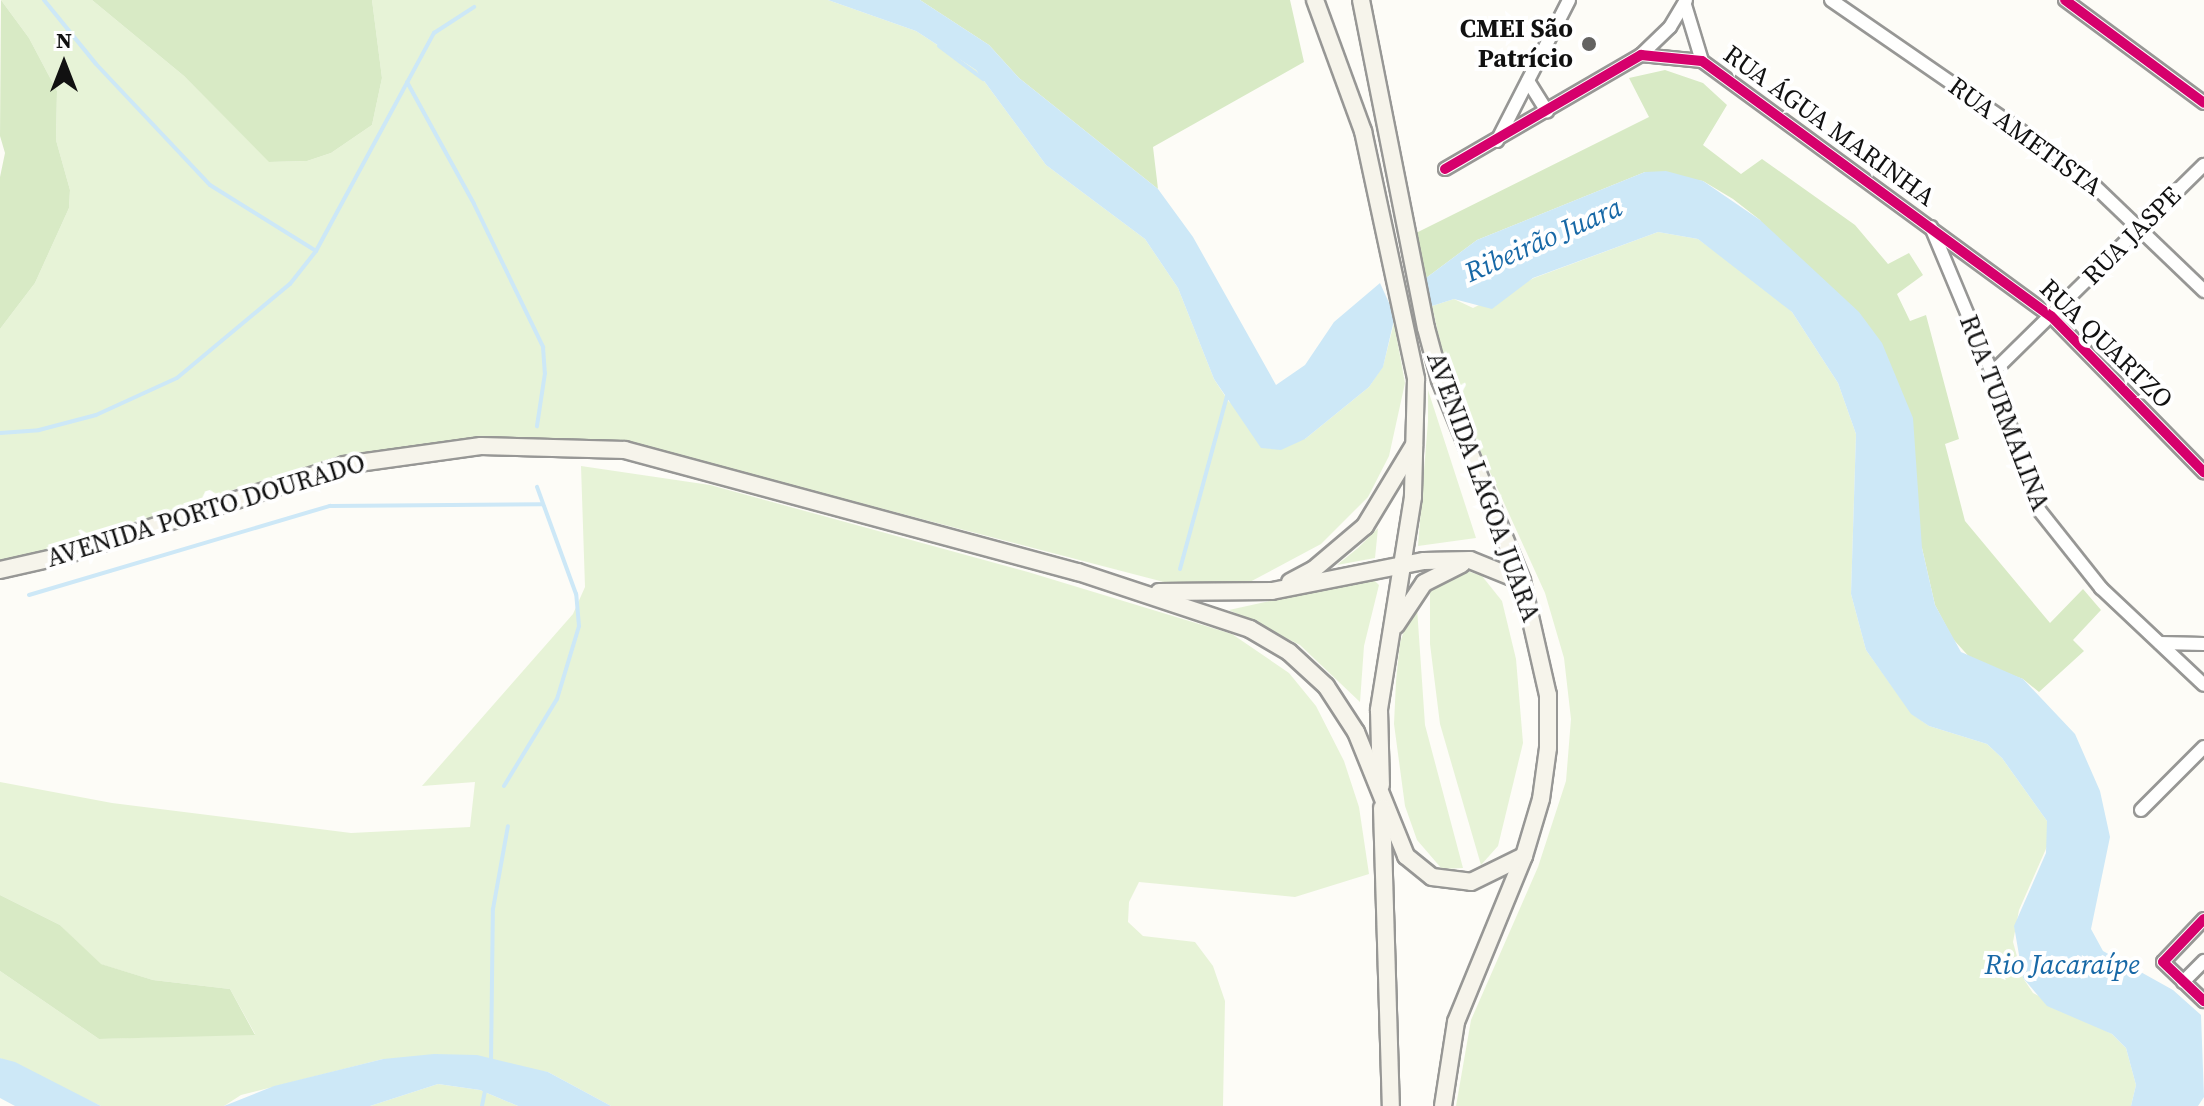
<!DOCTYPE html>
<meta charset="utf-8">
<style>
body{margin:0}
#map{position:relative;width:2204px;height:1106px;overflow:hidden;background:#fdfcf7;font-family:"Source Serif 4",serif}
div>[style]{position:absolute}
.green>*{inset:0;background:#e7f3d7}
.forest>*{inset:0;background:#d8eac5}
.water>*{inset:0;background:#cde8f7}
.stream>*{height:4px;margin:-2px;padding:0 2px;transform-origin:2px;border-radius:2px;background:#cde8f7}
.roads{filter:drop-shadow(2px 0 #979795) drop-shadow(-2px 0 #979795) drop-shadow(0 2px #979795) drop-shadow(0 -2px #979795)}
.street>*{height:12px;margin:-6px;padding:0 6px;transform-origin:6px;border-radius:6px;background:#fffffe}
.secondary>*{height:16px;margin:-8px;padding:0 8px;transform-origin:8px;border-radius:8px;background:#f6f4eb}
.cycleway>*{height:10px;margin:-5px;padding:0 5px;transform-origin:5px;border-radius:5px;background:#d6006c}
.dots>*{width:22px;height:22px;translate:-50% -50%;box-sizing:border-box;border:4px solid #fff;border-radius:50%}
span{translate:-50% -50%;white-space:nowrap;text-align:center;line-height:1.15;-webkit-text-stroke:8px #fff;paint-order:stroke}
.poi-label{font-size:26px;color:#111;font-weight:700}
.right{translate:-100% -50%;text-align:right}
.street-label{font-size:26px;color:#111}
.water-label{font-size:28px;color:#1768a6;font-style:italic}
.north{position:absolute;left:24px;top:24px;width:80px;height:80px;-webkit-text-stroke:6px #fff;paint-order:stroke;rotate:0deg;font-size:22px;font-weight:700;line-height:32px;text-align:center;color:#111}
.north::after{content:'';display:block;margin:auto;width:28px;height:36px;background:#111;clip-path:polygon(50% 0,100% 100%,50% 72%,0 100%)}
</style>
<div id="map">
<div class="green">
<div style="clip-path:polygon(1px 0,92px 0,184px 76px,270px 162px,307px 161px,331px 153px,372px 125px,382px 78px,372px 0,828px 0,916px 31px,976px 70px,1046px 165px,1145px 239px,1178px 288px,1214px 379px,1229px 402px,1305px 439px,1369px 387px,1383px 366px,1394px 323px,1405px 383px,1389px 456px,1368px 497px,1321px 544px,1246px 584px,1183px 587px,714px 465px,602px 446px,339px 460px,238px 488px,66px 547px,0 560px,0 329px,35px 283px,69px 208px,70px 190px,56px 140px,57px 91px,29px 38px)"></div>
<div style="clip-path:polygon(1658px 232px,1698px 239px,1771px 292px,1792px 312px,1838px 383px,1856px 434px,1851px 594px,1866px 650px,1912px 714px,1929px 726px,1987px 744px,2002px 758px,2047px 821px,2049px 842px,2019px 910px,2013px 942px,2023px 978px,2033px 993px,2112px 1034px,2126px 1048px,2136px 1085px,2131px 1106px,1456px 1106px,1471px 1020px,1538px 867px,1566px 781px,1571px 719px,1564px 658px,1545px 593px,1449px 382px,1432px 306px,1454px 299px,1473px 308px,1534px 278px)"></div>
<div style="clip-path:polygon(1428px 390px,1476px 538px,1418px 546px,1428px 421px)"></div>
<div style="clip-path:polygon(581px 466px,710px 485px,1028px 572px,1232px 634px,1289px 673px,1316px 706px,1344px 761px,1359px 807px,1369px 874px,1295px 897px,1139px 882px,1129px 902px,1128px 922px,1143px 936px,1195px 942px,1213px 966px,1225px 1001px,1223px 1106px,611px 1106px,548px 1072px,383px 1059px,241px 1095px,224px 1106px,101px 1106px,0 1058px,0 971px,99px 1039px,255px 1034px,230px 989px,153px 980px,100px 964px,60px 925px,0 895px,0 782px,112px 803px,351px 833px,470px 827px,475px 782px,422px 786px,573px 614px,585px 587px)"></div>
<div style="clip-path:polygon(1378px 528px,1375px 558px,1337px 565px,1358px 548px)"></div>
<div style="clip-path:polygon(1458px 568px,1482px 576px,1502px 601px,1516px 659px,1523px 743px,1498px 846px,1481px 865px,1440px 724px,1430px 644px,1430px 578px)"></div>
<div style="clip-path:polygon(1372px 578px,1379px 585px,1364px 646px,1360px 702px,1300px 645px,1229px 610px)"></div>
<div style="clip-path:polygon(1416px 593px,1425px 725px,1463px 868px,1442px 869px,1417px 840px,1405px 806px,1394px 724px,1396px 681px,1400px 643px)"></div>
<div style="clip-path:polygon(438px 1084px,480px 1090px,518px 1106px,370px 1106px)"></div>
</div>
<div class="forest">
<div style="clip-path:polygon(1px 0,29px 38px,57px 91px,56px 140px,70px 190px,69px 208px,35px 283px,0 329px,0 177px,5px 153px,0 136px)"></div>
<div style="clip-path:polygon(92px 0,372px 0,382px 78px,372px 125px,331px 153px,307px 161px,269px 162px,184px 76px)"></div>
<div style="clip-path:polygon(920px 0,1290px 0,1304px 62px,1153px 147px,1158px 189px,1019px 78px,989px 45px)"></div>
<div style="clip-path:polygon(1665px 70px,1703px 83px,1727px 105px,1703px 145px,1741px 174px,1762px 159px,1855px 225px,1888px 264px,1909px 253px,1923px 275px,1897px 294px,1910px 321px,1926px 315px,1959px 439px,1945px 444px,1965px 521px,2050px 623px,2083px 589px,2101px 610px,2073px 640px,2084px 651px,2039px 692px,2023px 679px,1973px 661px,1953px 639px,1935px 605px,1922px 548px,1760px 220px,1733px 199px,1703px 181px,1645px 172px,1477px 240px,1422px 281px,1416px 233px,1649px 117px,1629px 78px)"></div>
<div style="clip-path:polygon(0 895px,60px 925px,101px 964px,153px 980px,230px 989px,255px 1035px,99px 1039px,0 971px)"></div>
</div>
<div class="water">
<div style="clip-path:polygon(828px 0,920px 0,989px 45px,1019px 78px,1158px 189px,1193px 237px,1276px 385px,1305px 365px,1334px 322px,1380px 283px,1395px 316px,1383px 367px,1369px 387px,1305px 439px,1281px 450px,1261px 448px,1214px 379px,1178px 288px,1145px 239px,1046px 165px,976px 70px,916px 31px)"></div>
<div style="clip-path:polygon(1666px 171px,1703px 181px,1760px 220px,1859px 312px,1882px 343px,1913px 418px,1922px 548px,1935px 605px,1961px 652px,2023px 679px,2075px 734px,2100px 791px,2110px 837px,2091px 929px,2103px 951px,2173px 990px,2201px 1015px,2204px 1097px,2198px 1106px,2131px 1106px,2136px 1085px,2126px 1048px,2112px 1034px,2047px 1006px,2023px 978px,2014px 926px,2046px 853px,2047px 821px,2002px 758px,1987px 744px,1929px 726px,1911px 714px,1866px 650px,1851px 594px,1856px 434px,1838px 383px,1792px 312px,1698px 239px,1658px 232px,1533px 278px,1492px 309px,1454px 299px,1432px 306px,1422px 281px,1477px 240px,1645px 172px)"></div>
<div style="clip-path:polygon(434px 1054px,477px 1055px,548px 1072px,611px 1106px,518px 1106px,480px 1090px,438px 1084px,370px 1106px,224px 1106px,274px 1086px,383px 1059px)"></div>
<div style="clip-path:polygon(0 1058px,15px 1062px,101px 1106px,15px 1106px,0 1098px)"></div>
</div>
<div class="stream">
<div style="left:44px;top:0;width:82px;rotate:50.9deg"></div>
<div style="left:96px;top:64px;width:166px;rotate:46.7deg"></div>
<div style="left:210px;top:185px;width:125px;rotate:31.9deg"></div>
<div style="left:939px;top:46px;width:55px;rotate:36.9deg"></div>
<div style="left:407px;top:82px;width:139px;rotate:61.2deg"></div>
<div style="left:474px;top:204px;width:159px;rotate:64.2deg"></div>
<div style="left:543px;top:347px;width:26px;rotate:86deg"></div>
<div style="left:545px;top:373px;width:54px;rotate:98.6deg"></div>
<div style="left:0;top:433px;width:39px;rotate:-4deg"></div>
<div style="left:39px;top:430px;width:59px;rotate:-14.7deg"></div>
<div style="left:96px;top:415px;width:89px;rotate:-24.6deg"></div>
<div style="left:177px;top:378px;width:147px;rotate:-39.8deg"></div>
<div style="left:290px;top:284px;width:42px;rotate:-51.8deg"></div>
<div style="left:316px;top:251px;width:248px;rotate:-61.6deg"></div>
<div style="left:434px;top:33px;width:48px;rotate:-33deg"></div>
<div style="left:1180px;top:569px;width:179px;rotate:-74.8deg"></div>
<div style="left:29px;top:595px;width:314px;rotate:-16.5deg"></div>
<div style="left:330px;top:506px;width:212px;rotate:-0.5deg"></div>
<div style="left:504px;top:786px;width:102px;rotate:-58.7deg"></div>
<div style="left:557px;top:699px;width:76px;rotate:-73.2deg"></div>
<div style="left:579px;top:626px;width:32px;rotate:-95deg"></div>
<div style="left:576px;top:594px;width:114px;rotate:-110deg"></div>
<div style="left:491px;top:1062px;width:153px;rotate:-89.3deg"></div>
<div style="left:493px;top:909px;width:84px;rotate:-79.8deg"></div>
<div style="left:482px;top:1106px;width:16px;rotate:-79deg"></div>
</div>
<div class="roads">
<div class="street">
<div style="left:1831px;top:0;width:303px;rotate:34.6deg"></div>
<div style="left:2080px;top:172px;width:172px;rotate:43.8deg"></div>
<div style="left:2065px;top:0;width:173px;rotate:36.5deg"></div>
<div style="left:1685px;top:5px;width:59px;rotate:73.1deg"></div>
<div style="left:1641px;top:55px;width:40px;rotate:-44deg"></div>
<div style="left:1670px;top:27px;width:31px;rotate:-59deg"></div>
<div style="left:1528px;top:81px;width:36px;rotate:58deg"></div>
<div style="left:1497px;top:141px;width:158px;rotate:-62.9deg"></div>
<div style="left:1445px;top:169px;width:227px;rotate:-30.2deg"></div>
<div style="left:1641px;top:55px;width:61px;rotate:5.6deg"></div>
<div style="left:1702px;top:61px;width:432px;rotate:36.2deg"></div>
<div style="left:2051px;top:316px;width:219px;rotate:45.6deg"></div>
<div style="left:1931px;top:227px;width:158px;rotate:67.3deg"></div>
<div style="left:1992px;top:373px;width:145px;rotate:71.1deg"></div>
<div style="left:2039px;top:510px;width:100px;rotate:51.5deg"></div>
<div style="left:2101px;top:588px;width:141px;rotate:43.3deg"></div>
<div style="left:1992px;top:373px;width:297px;rotate:-44.5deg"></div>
<div style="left:2160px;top:643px;width:44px;rotate:1.3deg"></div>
<div style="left:2141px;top:810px;width:89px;rotate:-45deg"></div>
<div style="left:2204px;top:919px;width:59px;rotate:133.6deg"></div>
<div style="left:2163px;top:962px;width:57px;rotate:43.6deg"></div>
<div style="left:2183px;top:982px;width:30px;rotate:-45deg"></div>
</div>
<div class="secondary">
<div style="left:1315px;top:0;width:140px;rotate:69.9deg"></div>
<div style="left:1363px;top:131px;width:254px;rotate:77.9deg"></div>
<div style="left:1416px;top:379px;width:118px;rotate:91.5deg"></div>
<div style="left:1413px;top:497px;width:216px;rotate:99.1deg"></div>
<div style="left:1379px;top:710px;width:75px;rotate:88.5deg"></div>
<div style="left:1361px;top:0;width:334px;rotate:78.8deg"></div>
<div style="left:1426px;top:328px;width:54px;rotate:74.9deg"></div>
<div style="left:1440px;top:380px;width:217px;rotate:67.8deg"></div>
<div style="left:1522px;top:581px;width:117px;rotate:77.2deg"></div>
<div style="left:1548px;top:695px;width:53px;rotate:90deg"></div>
<div style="left:1548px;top:748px;width:51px;rotate:97.8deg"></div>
<div style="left:1541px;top:799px;width:59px;rotate:106.6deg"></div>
<div style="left:1524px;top:856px;width:179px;rotate:112.3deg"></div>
<div style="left:1456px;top:1022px;width:85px;rotate:98.8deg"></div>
<div style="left:0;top:570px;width:68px;rotate:-12.8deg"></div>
<div style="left:66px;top:555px;width:292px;rotate:-17.9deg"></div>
<div style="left:344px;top:465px;width:138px;rotate:-7.9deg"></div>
<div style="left:481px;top:446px;width:144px;rotate:1.6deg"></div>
<div style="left:625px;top:450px;width:469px;rotate:15.1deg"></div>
<div style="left:1078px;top:572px;width:181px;rotate:18.3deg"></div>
<div style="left:1250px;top:629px;width:45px;rotate:30.5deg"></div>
<div style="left:1289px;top:652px;width:50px;rotate:42.6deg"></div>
<div style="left:1326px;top:686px;width:55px;rotate:56.9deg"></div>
<div style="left:1356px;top:732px;width:134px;rotate:68deg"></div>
<div style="left:1406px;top:856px;width:33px;rotate:39deg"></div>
<div style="left:1432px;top:877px;width:39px;rotate:7deg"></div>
<div style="left:1471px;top:882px;width:59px;rotate:-26.1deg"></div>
<div style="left:1290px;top:582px;width:26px;rotate:-28deg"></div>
<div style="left:1313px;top:570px;width:68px;rotate:-40.2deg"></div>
<div style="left:1365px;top:526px;width:95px;rotate:-58.8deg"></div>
<div style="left:1159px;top:592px;width:113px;rotate:-0.5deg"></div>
<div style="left:1272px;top:591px;width:155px;rotate:-11.2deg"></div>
<div style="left:1424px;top:561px;width:46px;rotate:-1.2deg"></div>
<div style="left:1470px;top:560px;width:56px;rotate:22deg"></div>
<div style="left:1396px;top:625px;width:50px;rotate:-56.3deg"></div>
<div style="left:1424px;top:583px;width:42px;rotate:-26.6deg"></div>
<div style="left:1382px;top:808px;width:298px;rotate:88.3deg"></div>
</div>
</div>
<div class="cycleway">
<div style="left:2065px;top:0;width:173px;rotate:36.5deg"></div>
<div style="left:1445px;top:169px;width:227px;rotate:-30.2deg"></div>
<div style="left:1641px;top:55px;width:61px;rotate:5.6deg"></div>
<div style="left:1702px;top:61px;width:432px;rotate:36.2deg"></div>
<div style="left:2051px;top:316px;width:219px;rotate:45.6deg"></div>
<div style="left:2204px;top:919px;width:59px;rotate:133.6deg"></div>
<div style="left:2163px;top:962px;width:57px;rotate:43.6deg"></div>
</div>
<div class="dots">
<div style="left:1589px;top:44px;background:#646362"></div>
</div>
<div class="poi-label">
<span class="right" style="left:1573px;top:44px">CMEI São<br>Patrício</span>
</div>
<div class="street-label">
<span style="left:1829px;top:126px;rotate:36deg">RUA ÁGUA MARINHA</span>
<span style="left:2025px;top:137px;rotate:36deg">RUA AMETISTA</span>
<span style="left:2132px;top:236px;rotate:-45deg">RUA JASPE</span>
<span style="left:2106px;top:344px;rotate:44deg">RUA QUARTZO</span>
<span style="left:2004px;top:413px;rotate:69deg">RUA TURMALINA</span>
<span style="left:1483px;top:487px;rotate:70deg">AVENIDA LAGOA JUARA</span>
<span style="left:206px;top:511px;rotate:-17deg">AVENIDA PORTO DOURADO</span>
</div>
<div class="water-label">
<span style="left:1543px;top:239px;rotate:-24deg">Ribeirão Juara</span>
<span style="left:2062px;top:964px">Rio Jacaraípe</span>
</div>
<div class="north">N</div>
</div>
